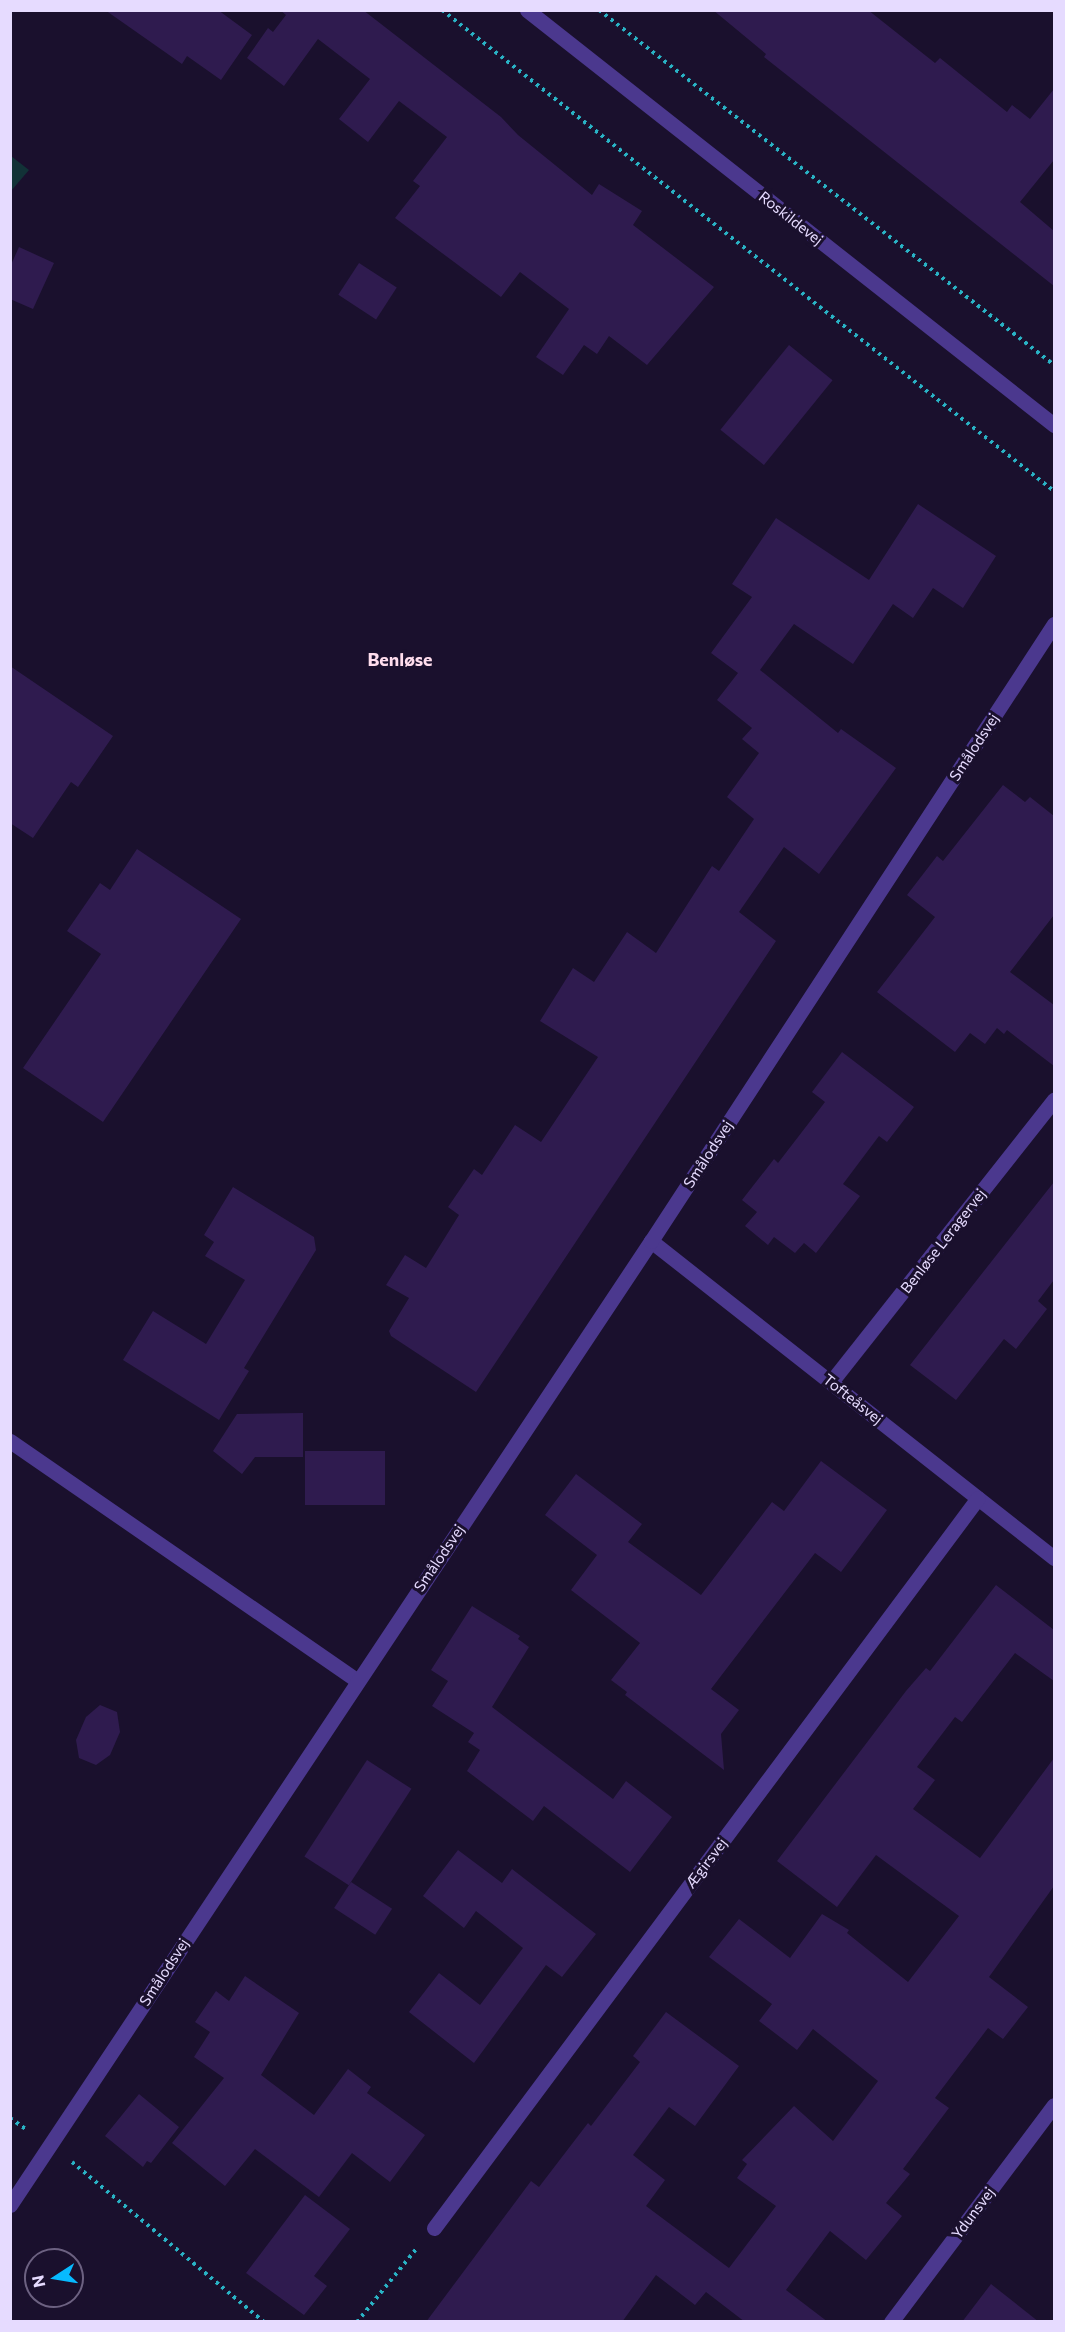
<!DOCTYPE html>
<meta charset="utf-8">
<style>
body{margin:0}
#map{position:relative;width:1065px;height:2332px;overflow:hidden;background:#1a102d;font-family:Commissioner,sans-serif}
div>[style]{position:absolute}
.green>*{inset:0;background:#123237}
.building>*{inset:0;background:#2f1b4f;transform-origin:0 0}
.path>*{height:4px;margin-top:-2px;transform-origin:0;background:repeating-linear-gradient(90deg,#29b3c5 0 3px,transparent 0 7.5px)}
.minor>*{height:15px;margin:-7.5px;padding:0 7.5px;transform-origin:7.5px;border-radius:7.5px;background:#4b388e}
span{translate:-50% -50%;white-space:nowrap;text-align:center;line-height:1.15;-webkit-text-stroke:6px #1a102d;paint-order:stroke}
.street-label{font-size:15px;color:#e6dbff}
.quarter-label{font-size:18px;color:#ffdded;font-weight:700}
.frame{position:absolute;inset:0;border:12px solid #e6dbff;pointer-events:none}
.north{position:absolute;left:24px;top:2248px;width:60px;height:60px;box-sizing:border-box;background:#1a102d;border:2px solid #6c6181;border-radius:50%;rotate:258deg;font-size:16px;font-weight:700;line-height:24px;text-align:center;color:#e6dbff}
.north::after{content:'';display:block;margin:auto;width:21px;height:27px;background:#07baff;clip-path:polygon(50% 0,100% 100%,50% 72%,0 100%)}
</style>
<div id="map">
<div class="green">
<div style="clip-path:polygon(11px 156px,29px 170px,11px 191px)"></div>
</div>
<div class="building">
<div style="clip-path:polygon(105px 10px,218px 10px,252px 35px,221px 80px,187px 56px,182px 64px)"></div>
<div style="clip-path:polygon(280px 10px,363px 10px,501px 117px,518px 135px,592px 195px,599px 184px,642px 211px,633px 225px,714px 287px,647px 365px,609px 336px,597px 354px,584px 345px,563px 375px,536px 357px,569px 309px,520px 272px,501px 297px,395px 218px,420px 186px,413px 181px,447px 137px,399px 101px,368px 142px,339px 119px,370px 79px,318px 39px,284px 86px,247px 58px,268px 28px,273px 32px,286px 15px)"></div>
<div style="clip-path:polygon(713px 10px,868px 10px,935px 63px,940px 58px,1007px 112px,1012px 105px,1030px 119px,1054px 89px,1054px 160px,1020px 202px,1054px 231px,1054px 286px,764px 57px,766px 54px)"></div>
<div style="clip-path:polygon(19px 247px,54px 263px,33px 309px,10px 299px,10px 267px)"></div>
<div style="left:359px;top:263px;width:45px;height:38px;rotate:33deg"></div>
<div style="left:789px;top:345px;width:56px;height:109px;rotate:39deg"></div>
<div style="clip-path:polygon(918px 504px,996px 556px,963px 608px,933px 588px,913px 618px,893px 604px,853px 664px,794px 624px,760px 670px,838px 733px,841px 729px,896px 768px,819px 874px,784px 847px,739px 912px,776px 941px,476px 1392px,391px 1336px,389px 1331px,409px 1298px,386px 1285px,405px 1255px,426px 1268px,459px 1215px,448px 1207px,474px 1169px,482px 1175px,515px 1125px,541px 1142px,598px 1057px,540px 1021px,573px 968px,594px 982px,627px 932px,656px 953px,712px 866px,719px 871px,754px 819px,727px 797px,759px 753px,742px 739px,752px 728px,717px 700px,738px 673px,711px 653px,752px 597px,732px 584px,776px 518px,869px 580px)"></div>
<div style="clip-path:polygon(10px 666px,113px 736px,78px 787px,71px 782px,33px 838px,10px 823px)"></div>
<div style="clip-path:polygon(1003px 785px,1025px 802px,1030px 797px,1054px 816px,1054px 915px,1010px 972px,1054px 1005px,1054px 1066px,1007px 1030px,1004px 1034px,997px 1028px,985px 1044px,970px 1033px,955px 1052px,877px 992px,935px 917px,907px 895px,937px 856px,943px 861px)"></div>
<div style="clip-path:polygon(137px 849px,241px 919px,103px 1122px,23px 1068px,101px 954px,67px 931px,100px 883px,110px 890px)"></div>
<div style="clip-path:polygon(842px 1052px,914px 1107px,887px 1142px,879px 1136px,843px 1184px,860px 1196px,816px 1253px,804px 1243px,795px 1253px,774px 1237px,768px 1245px,745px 1226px,757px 1212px,742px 1200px,774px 1159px,778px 1163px,825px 1102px,812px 1092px)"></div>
<div style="clip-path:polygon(1054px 1182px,1054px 1280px,1038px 1301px,1047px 1309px,1016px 1349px,1004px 1339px,956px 1400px,910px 1365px)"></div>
<div style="clip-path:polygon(233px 1187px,314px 1237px,316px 1250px,244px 1368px,249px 1371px,219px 1420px,123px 1360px,153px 1311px,206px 1344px,245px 1280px,205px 1256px,214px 1242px,204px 1235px)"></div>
<div style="clip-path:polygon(303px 1413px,303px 1457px,255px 1457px,242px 1474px,213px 1451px,237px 1414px)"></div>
<div style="left:305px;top:1451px;width:80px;height:54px"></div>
<div style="clip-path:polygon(821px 1461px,887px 1510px,841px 1572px,815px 1553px,711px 1689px,739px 1710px,721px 1734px,724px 1770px,625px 1695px,627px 1692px,611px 1680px,640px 1643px,571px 1590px,597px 1555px,545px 1515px,576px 1474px,642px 1524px,628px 1542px,701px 1595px,772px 1502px,784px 1511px)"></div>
<div style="clip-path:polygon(996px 1585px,1054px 1630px,1054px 1681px,1015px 1653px,962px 1722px,955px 1717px,917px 1767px,935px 1780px,913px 1809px,980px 1858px,1054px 1758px,1054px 1886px,989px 1977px,1028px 2007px,1003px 2039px,988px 2028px,935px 2098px,949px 2108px,903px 2169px,910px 2174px,886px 2203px,902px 2216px,866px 2260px,830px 2231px,786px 2290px,828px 2322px,745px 2322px,706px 2292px,695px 2305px,656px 2275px,622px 2322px,426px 2322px,531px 2181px,539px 2187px,588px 2123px,591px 2126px,640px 2062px,633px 2056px,666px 2012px,739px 2066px,695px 2126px,669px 2107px,633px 2155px,665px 2180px,646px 2206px,729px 2268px,776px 2206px,737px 2178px,747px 2164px,742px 2160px,794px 2106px,833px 2141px,878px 2081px,813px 2029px,797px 2050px,759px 2021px,772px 2004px,709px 1957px,739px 1919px,790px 1958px,822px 1914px,849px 1930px,847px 1933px,908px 1982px,959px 1916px,876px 1855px,837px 1907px,777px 1861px,906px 1691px,926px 1668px,930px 1671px)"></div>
<div style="clip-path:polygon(472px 1606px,520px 1636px,518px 1639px,529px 1647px,492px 1707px,613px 1799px,626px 1781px,672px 1817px,630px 1872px,544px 1806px,533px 1821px,467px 1771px,480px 1750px,468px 1742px,474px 1733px,432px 1706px,448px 1681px,431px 1670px)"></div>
<div style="clip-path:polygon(100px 1705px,117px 1712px,120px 1732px,110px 1755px,96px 1765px,79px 1758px,76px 1740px,86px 1717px)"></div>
<div style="left:367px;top:1760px;width:53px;height:115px;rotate:33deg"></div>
<div style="clip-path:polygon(458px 1850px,502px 1883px,512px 1869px,596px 1934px,562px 1977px,546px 1965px,474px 2063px,409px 2012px,439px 1973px,480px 2005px,523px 1948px,476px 1911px,464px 1928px,423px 1896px)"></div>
<div style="left:351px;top:1882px;width:49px;height:31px;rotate:33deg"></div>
<div style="clip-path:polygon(245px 1976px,299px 2013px,261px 2075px,314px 2115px,348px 2069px,371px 2087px,367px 2093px,425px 2135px,390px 2182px,352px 2153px,319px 2197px,255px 2149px,225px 2186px,172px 2143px,224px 2078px,194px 2057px,210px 2032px,195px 2022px,216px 1991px,229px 2001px)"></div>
<div style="clip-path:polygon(139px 2094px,179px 2127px,151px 2163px,147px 2161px,143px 2167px,105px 2136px)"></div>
<div style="clip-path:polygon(305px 2195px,350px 2229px,314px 2276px,327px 2286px,304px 2315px,246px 2273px)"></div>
<div style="clip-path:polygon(991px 2284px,1039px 2322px,962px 2322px)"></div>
</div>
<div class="path">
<div style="left:442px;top:10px;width:778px;rotate:38.17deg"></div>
<div style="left:599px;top:10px;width:577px;rotate:37.96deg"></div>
<div style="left:10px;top:2118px;width:21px;rotate:35deg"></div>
<div style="left:72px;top:2162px;width:250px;rotate:39.8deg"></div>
<div style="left:357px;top:2322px;width:95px;rotate:-51deg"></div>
</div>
<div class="minor">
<div style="left:527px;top:10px;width:671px;rotate:38.22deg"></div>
<div style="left:651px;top:1241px;width:513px;rotate:38.19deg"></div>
<div style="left:831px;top:1382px;width:360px;rotate:-51.7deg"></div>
<div style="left:10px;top:1441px;width:421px;rotate:34.6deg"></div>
<div style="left:10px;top:2205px;width:1158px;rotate:-56.38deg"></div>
<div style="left:651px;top:1241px;width:737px;rotate:-56.85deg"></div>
<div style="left:434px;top:2228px;width:910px;rotate:-53.31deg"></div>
<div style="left:891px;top:2322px;width:271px;rotate:-53.1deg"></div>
</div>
<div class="street-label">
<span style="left:791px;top:218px;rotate:38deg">Roskildevej</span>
<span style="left:974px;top:747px;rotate:-57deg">Smålodsvej</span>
<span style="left:708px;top:1154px;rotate:-57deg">Smålodsvej</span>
<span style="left:943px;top:1241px;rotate:-52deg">Benløse Leragervej</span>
<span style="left:853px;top:1399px;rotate:38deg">Tofteåsvej</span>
<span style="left:439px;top:1558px;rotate:-56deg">Smålodsvej</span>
<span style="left:706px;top:1863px;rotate:-53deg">Ægirsvej</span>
<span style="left:164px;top:1972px;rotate:-57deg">Smålodsvej</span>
<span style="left:973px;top:2213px;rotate:-53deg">Ydunsvej</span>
</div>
<div class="quarter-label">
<span style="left:400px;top:659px">Benløse</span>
</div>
<div class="frame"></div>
<div class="north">N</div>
</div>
